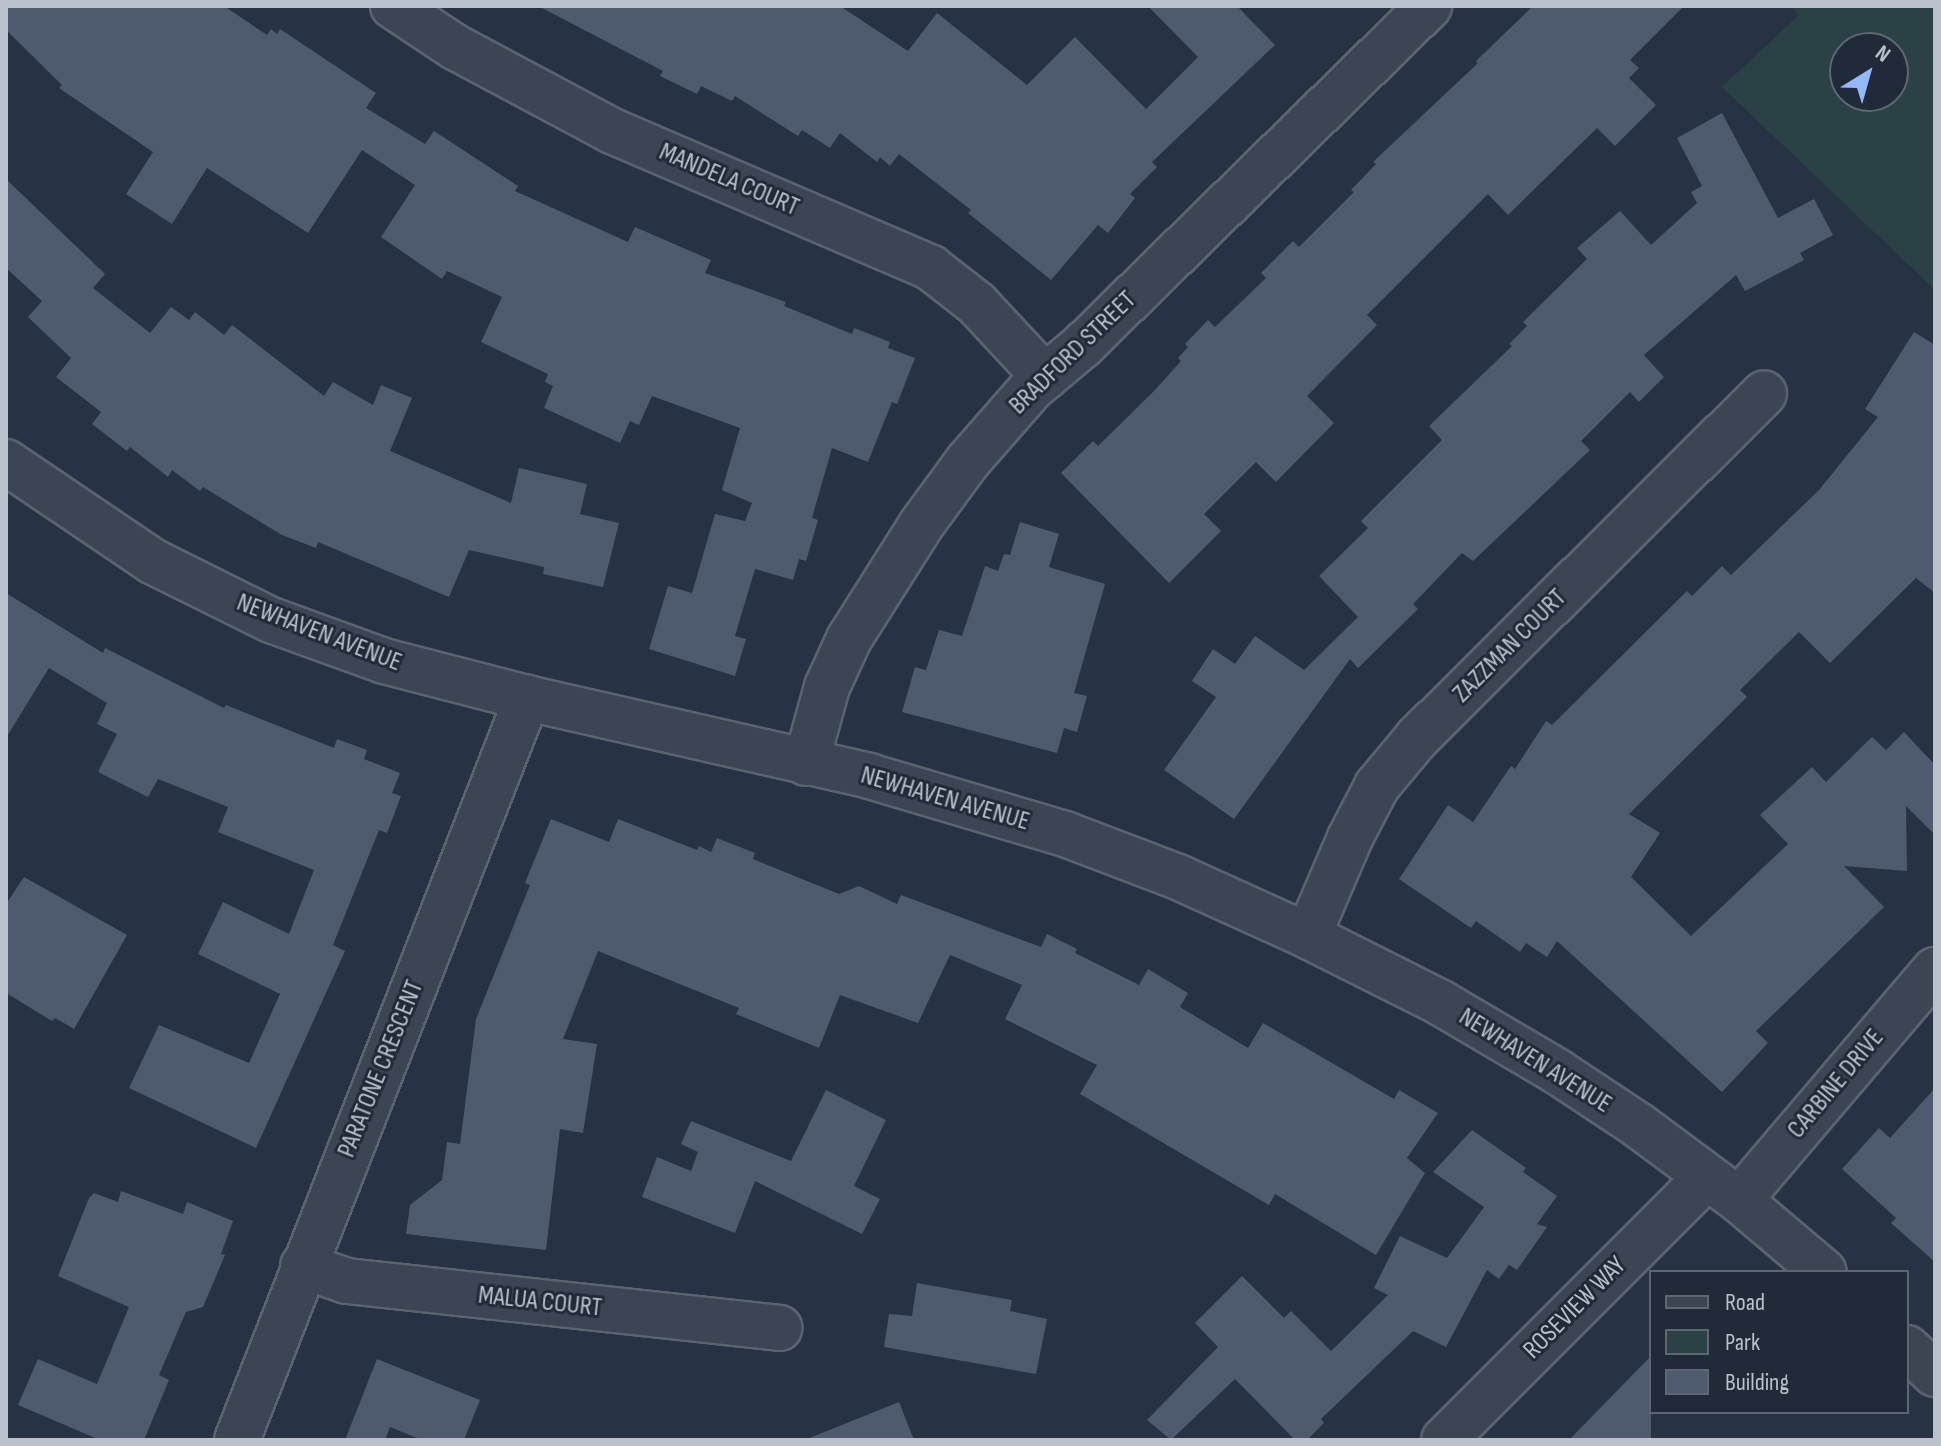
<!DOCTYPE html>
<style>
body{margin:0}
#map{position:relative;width:1941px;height:1446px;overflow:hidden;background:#273344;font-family:"Sofia Sans Condensed",sans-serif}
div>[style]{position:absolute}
.green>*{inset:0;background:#2a4145}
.building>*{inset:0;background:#4e5a6d}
.roads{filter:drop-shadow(2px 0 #5b6371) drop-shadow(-2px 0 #5b6371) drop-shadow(0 2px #5b6371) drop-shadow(0 -2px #5b6371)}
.minor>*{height:44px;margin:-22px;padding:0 22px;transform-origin:22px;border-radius:22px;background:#3c4554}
span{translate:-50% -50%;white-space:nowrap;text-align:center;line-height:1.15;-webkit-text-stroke:6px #202a39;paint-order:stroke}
.street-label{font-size:26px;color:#bac1cd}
.frame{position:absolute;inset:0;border:8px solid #bac1cd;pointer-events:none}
.legend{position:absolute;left:1649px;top:1270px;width:260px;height:144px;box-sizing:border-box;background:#202a39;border:2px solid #5e6674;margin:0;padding:10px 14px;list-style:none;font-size:24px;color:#bac1cd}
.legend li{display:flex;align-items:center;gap:16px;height:40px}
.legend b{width:40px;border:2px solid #5e6674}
.north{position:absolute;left:1829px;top:32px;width:80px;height:80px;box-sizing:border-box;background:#202a39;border:2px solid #5e6674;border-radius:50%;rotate:37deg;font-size:22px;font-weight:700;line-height:32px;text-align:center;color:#bac1cd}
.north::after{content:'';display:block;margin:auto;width:28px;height:36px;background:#93b9f9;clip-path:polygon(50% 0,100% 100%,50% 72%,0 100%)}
</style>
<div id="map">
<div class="green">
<div style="clip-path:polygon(evenodd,1791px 6px,1935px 6px,1935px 290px,1722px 87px,1799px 15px,1791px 6px,1845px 48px,1893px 48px,1893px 96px,1845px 96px,1845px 48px)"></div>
</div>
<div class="building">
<div style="clip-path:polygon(6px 6px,224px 6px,267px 35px,271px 29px,277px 34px,280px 29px,376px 93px,366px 108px,425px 144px,434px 131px,518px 186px,515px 191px,628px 242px,635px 227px,711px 260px,705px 273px,786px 302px,784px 306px,852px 334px,854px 328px,890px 342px,888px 348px,915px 358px,897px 404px,892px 402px,868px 462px,832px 448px,812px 518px,818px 520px,806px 561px,799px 559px,793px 580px,755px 569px,735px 636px,746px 639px,735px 676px,649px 649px,668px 586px,692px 593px,715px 514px,745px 521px,752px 503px,722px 490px,740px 428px,652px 396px,639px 425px,630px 421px,620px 443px,544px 408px,553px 386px,545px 382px,548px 374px,481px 342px,502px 297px,447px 271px,442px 279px,381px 237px,415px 185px,362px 150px,308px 233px,207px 168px,172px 224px,126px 194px,153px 152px,59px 88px,62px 85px,6px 30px)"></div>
<div style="clip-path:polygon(538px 6px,840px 6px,908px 51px,937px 13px,1027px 85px,1075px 37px,1146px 109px,1198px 57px,1148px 6px,1237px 6px,1275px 45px,1152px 162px,1157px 167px,1130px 194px,1135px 198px,1108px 233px,1098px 225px,1051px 280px,968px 213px,971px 210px,899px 154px,890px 166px,880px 157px,877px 162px,840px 133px,830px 148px,802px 130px,798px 136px,735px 96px,732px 101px,701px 86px,697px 94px,660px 76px,663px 71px)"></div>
<div style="clip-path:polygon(1533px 6px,1684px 6px,1630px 60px,1639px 68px,1629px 78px,1656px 105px,1615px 146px,1597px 128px,1508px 215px,1488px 194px,1367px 315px,1377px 325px,1307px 396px,1334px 423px,1276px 482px,1256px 462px,1204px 514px,1221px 531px,1169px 583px,1061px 473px,1093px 441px,1098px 446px,1154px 391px,1181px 361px,1178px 358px,1188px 347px,1185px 344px,1208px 320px,1215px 327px,1266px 278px,1261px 273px,1293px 241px,1299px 247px,1354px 192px,1351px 190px,1376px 164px,1373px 162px,1478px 63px,1476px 61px)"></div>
<div style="clip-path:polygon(1722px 113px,1778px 218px,1814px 199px,1833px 235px,1800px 253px,1804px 260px,1745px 291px,1736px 275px,1644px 355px,1664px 377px,1639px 402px,1630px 392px,1581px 441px,1590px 450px,1473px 561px,1462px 553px,1413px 604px,1418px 609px,1358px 668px,1350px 659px,1234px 819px,1164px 770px,1216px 697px,1192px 681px,1213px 649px,1235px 664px,1255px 636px,1304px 670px,1358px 617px,1319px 576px,1368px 528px,1361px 521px,1442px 440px,1429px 426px,1512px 346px,1509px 344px,1527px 326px,1523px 322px,1587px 259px,1577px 248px,1620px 211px,1651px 245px,1697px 203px,1691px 192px,1702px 186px,1677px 138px)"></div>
<div style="clip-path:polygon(6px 179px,105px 274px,93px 288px,150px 333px,171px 307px,189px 320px,195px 312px,224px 335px,232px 325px,324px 396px,333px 382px,373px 405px,381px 385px,412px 398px,390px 451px,511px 503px,519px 468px,587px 484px,580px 514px,619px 523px,603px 587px,543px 574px,544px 567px,469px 550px,449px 597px,318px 542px,316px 548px,282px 535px,203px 487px,200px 491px,172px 470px,168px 477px,130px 447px,127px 451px,92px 424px,101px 412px,56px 377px,71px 358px,28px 317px,42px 301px,6px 268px)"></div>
<div style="clip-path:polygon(1914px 332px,1935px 345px,1935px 593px,1916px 578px,1830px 663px,1799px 632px,1740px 690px,1747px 697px,1629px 814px,1660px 833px,1631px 877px,1691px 936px,1788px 844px,1760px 815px,1812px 767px,1826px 782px,1872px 737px,1886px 750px,1904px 732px,1935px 765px,1935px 835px,1906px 806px,1907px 871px,1844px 866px,1884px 907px,1756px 1031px,1768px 1043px,1722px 1092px,1557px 941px,1547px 957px,1526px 943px,1520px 952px,1476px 921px,1471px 928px,1399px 879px,1448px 805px,1473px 822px,1511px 766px,1515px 769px,1546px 721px,1552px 725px,1687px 591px,1692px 596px,1722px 566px,1731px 575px,1819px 490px,1878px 417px,1865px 409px)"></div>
<div style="clip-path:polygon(1020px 522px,1059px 534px,1049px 567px,1105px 584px,1074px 693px,1087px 696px,1077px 732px,1064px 728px,1057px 753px,902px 712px,915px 667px,926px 670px,939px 630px,962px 636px,985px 566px,998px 571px,1004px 554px,1010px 555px)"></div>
<div style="clip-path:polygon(6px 593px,103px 653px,105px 648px,224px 708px,226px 705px,334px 748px,337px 739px,367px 750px,364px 759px,400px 773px,392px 793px,401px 796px,387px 833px,379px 830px,333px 945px,345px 951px,256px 1148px,129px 1088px,159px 1025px,249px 1063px,280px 994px,198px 954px,223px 902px,289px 934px,314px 870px,218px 832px,228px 807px,158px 779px,148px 797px,98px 772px,117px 734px,97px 724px,107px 703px,49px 668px,6px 738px)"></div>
<div style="clip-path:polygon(551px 819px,609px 842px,618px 819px,697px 850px,699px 846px,711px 852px,717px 838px,755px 853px,753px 859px,839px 894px,859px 886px,897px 904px,901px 895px,1041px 947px,1047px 934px,1077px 949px,1075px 953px,1139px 985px,1148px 969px,1188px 993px,1180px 1007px,1248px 1048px,1263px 1023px,1394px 1099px,1399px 1090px,1438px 1113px,1407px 1158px,1425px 1173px,1376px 1255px,1275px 1194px,1269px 1205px,1080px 1094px,1097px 1065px,1005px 1019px,1022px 985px,950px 955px,918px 1023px,840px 995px,819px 1048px,736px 1014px,739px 1008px,598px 951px,563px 1039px,597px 1044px,583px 1133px,560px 1129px,546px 1250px,406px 1234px,410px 1205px,442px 1180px,447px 1142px,460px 1144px,476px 1019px,530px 885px,525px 883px)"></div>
<div style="clip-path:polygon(24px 877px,127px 935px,74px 1029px,55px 1018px,52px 1021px,6px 993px,6px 904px)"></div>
<div style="clip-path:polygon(1935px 1088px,1935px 1262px,1891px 1223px,1896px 1218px,1842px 1169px,1879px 1128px,1890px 1138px)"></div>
<div style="clip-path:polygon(826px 1090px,886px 1120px,854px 1186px,880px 1199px,862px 1234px,755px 1181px,735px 1233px,642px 1197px,657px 1157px,691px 1171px,698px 1152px,681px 1144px,691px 1121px,791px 1161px)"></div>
<div style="clip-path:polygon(1472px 1130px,1526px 1168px,1523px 1172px,1557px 1196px,1537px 1224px,1547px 1227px,1517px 1270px,1509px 1265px,1499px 1279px,1487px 1270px,1446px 1347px,1413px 1331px,1321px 1419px,1324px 1423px,1307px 1440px,1295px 1440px,1235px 1379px,1171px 1440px,1147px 1420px,1218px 1347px,1195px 1323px,1242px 1276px,1284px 1318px,1291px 1311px,1331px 1351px,1388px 1295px,1374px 1288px,1400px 1236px,1447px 1258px,1484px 1207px,1433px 1172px)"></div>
<div style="clip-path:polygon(121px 1191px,183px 1214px,187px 1202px,233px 1221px,221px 1254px,225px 1255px,203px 1307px,186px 1312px,159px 1375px,169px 1380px,144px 1440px,100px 1440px,18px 1405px,38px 1359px,97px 1384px,129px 1307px,58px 1276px,89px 1198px,94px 1193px,118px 1202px)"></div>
<div style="clip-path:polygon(917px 1283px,1012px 1300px,1010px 1311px,1047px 1319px,1036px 1374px,884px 1347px,889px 1314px,912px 1316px)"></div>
<div style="clip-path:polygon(1651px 1356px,1651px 1440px,1569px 1440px)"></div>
<div style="clip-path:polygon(377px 1359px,480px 1400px,464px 1440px,422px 1440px,390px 1427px,385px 1440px,345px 1440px)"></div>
<div style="clip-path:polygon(899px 1402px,914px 1440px,808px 1440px,807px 1439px)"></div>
</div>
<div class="roads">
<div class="minor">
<div style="left:393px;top:6px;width:74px;rotate:33.5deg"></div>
<div style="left:455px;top:47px;width:178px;rotate:28.1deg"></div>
<div style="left:612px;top:131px;width:347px;rotate:23.2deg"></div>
<div style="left:931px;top:268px;width:58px;rotate:38deg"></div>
<div style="left:977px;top:304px;width:100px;rotate:47deg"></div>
<div style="left:6px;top:462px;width:176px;rotate:34.1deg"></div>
<div style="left:152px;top:561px;width:133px;rotate:26.4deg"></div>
<div style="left:271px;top:620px;width:120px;rotate:19.9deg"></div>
<div style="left:384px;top:661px;width:148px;rotate:14.5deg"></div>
<div style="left:527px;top:698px;width:351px;rotate:12.8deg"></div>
<div style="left:869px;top:776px;width:204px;rotate:16.5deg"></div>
<div style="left:1065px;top:834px;width:121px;rotate:20.8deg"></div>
<div style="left:1178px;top:877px;width:143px;rotate:24.4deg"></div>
<div style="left:1308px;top:936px;width:149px;rotate:26.7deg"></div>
<div style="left:1441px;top:1003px;width:136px;rotate:30.5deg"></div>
<div style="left:1558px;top:1072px;width:96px;rotate:33.5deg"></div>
<div style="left:1638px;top:1125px;width:126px;rotate:36.6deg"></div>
<div style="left:1739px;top:1200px;width:111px;rotate:40.3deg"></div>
<div style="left:806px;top:763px;width:79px;rotate:-74.6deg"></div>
<div style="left:827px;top:687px;width:53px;rotate:-65.4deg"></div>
<div style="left:849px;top:639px;width:135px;rotate:-57.7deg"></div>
<div style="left:921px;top:525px;width:79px;rotate:-53.7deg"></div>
<div style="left:968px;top:461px;width:97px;rotate:-48.8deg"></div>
<div style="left:1032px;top:388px;width:65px;rotate:-40deg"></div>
<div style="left:1082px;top:346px;width:486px;rotate:-44.4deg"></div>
<div style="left:1308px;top:936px;width:107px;rotate:-66.8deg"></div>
<div style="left:1350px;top:838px;width:59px;rotate:-62.6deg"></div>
<div style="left:1377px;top:786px;width:62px;rotate:-50.2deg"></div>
<div style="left:1417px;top:738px;width:489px;rotate:-44.8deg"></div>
<div style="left:1739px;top:1200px;width:302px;rotate:-49.6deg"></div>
<div style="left:303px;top:1266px;width:46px;rotate:18.8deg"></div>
<div style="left:347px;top:1281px;width:435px;rotate:6.2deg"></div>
<div style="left:1907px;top:1348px;width:38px;rotate:43deg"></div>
<div style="left:237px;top:1440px;width:797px;rotate:-68.65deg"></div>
<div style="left:1444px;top:1440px;width:372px;rotate:-45deg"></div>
</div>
</div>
<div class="street-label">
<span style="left:729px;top:180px;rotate:23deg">MANDELA COURT</span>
<span style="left:1073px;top:353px;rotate:-44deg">BRADFORD STREET</span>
<span style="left:319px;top:633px;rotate:21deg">NEWHAVEN AVENUE</span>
<span style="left:1510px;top:646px;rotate:-45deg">ZAZZMAN COURT</span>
<span style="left:945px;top:799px;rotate:16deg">NEWHAVEN AVENUE</span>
<span style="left:1535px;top:1061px;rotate:32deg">NEWHAVEN AVENUE</span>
<span style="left:381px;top:1069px;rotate:-68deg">PARATONE CRESCENT</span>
<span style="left:1836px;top:1084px;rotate:-50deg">CARBINE DRIVE</span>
<span style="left:540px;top:1302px;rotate:6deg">MALUA COURT</span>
<span style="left:1575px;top:1308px;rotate:-45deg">ROSEVIEW WAY</span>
</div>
<div class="frame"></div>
<ul class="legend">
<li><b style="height:10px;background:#3c4554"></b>Road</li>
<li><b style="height:22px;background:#2a4145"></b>Park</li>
<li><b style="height:22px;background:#4e5a6d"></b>Building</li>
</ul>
<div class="north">N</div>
</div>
